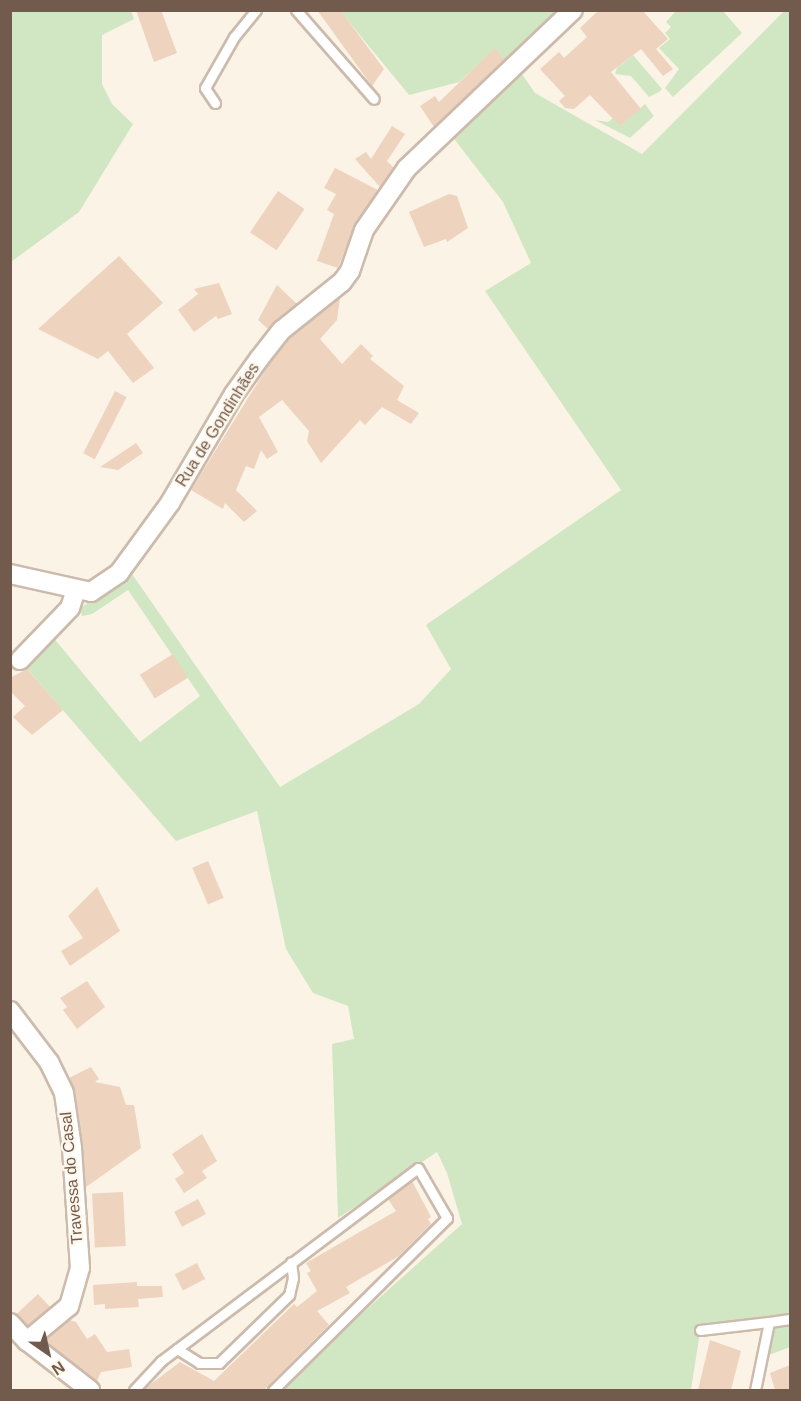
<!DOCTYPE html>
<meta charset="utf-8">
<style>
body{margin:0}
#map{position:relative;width:801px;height:1401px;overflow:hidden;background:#fbf3e5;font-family:Arial,sans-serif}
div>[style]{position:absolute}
.green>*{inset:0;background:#d1e7c4}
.building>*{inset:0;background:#eed3be;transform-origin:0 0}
.roads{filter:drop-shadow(2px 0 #ccbbac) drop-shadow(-2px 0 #ccbbac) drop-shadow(0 2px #ccbbac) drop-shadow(0 -2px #ccbbac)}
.service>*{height:9px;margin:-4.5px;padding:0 4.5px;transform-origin:4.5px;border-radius:4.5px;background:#fff}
.minor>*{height:18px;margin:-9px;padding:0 9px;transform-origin:9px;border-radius:9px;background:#fff}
span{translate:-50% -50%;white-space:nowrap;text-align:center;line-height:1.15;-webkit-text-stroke:4.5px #fef7eb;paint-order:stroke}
.street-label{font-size:16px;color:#725a4c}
.frame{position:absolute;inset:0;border:12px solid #725a4c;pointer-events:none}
.north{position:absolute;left:18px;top:1323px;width:60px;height:60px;-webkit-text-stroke:4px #fef7eb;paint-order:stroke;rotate:146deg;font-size:16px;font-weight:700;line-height:24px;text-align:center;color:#725a4c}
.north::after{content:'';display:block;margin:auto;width:21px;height:27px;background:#725a4c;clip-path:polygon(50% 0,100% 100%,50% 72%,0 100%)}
</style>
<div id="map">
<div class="green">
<div style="clip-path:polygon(11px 10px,131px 11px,134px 19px,102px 35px,102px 84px,112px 104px,133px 124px,79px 212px,11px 262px)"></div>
<div style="clip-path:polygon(340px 11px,560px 11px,506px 61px,495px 49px,459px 82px,409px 95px)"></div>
<div style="clip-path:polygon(676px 11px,723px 11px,742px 33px,673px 97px,665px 88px,679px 69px,659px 48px,670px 39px,665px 33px,671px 27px,666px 22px)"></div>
<div style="clip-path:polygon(784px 11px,790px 11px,790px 1347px,764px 1357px,764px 1330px,700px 1332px,691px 1390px,276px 1390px,462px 1224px,447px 1173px,437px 1152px,338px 1218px,332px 1044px,354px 1039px,348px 1006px,313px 993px,286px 949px,257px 811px,176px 841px,23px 664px,52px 636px,140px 742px,200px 696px,128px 590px,92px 614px,82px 616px,80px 608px,132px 574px,280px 787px,419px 704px,451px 669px,426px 625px,621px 490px,485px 291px,531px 263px,503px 202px,451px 135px,519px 70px,535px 93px,642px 154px)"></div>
<div style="clip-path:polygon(633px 55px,662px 89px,659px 92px,649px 97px,631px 76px,615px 74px,617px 68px)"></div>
<div style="clip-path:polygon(645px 104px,654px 116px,630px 138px,595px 120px,608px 122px,613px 118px,620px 126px)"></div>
</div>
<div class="building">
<div style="clip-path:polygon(136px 10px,161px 10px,177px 53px,154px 62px)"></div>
<div style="clip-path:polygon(317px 10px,340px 10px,384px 69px,372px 86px)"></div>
<div style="clip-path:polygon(599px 10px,642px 10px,668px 39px,656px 49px,673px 69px,663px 76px,641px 49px,611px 72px,641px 109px,620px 126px,590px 95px,574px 109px,565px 108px,559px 101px,565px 96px,540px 69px,559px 52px,564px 58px,587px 37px,580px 28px)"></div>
<div style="clip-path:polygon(495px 48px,505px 60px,434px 127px,420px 106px,435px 96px,439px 102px)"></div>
<div style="clip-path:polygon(392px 126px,405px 134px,387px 161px,394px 168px,380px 187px,355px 159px,366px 152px,371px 159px)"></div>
<div style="clip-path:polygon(335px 168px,378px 190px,355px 224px,338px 268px,317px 261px,334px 214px,327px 210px,336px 194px,324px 188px)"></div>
<div style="left:278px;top:191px;width:32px;height:50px;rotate:34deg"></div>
<div style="clip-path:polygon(449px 194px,457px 196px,468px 228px,447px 242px,446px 239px,424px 247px,409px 212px)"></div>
<div style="clip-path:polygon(119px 256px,163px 303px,127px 334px,154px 368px,133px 383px,108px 351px,98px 359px,38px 329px)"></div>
<div style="clip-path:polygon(219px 283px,232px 314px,218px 319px,216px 316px,194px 332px,178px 310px,198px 294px,194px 289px)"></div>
<div style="clip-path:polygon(277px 285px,297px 304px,268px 329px,258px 320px)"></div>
<div style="clip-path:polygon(340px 298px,337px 320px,320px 339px,342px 364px,361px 344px,373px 356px,370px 359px,404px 386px,397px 400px,419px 413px,411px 424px,382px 407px,365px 425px,360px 420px,321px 463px,307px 441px,309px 431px,282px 400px,259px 417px,278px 452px,267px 459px,261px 450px,254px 469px,246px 466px,236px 490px,257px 511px,244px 522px,225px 503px,223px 509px,191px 490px,268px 366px,290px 338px)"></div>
<div style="left:115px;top:391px;width:13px;height:70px;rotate:27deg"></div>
<div style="clip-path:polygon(136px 443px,143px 453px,118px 470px,100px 467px)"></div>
<div style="left:173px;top:654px;width:28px;height:39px;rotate:58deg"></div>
<div style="clip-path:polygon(27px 669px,63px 710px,32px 735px,13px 717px,25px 706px,10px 691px,10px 678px)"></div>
<div style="left:208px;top:861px;width:40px;height:17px;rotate:67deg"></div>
<div style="clip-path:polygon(97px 887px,120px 931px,70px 966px,61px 951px,83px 938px,68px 916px)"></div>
<div style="clip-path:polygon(87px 981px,105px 1007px,77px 1029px,63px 1010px,67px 1007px,60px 998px)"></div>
<div style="clip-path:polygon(91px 1067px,99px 1079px,95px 1082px,120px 1087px,126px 1105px,134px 1105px,141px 1148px,86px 1187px,75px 1091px,69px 1078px)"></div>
<div style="clip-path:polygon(202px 1134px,217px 1161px,202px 1171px,207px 1178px,184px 1193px,175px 1179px,184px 1173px,172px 1154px)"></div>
<div style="clip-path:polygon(412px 1181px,431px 1217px,428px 1219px,431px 1224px,399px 1256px,346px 1287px,350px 1293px,317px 1311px,329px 1325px,264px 1390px,143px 1390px,180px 1362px,214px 1381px,294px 1304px,297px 1307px,317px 1291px,307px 1273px,311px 1271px,306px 1263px,396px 1211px,388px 1199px)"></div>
<div style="left:123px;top:1192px;width:54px;height:31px;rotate:87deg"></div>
<div style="left:198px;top:1199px;width:17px;height:27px;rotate:62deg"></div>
<div style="left:197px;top:1263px;width:18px;height:25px;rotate:63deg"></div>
<div style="clip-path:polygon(137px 1282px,137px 1286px,162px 1286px,163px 1297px,138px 1299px,139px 1307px,105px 1309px,105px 1304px,94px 1305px,93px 1285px)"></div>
<div style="left:38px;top:1294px;width:18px;height:30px;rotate:47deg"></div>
<div style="clip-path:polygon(70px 1320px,76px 1322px,87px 1339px,95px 1334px,107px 1352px,129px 1349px,132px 1367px,101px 1372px,97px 1381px,45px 1341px)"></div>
<div style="clip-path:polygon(710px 1340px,741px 1351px,731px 1390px,698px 1390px)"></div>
<div style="clip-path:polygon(790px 1365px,790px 1390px,775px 1390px,770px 1373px)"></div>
</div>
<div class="roads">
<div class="service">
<div style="left:296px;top:10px;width:118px;rotate:48.8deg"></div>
<div style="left:215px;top:103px;width:18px;rotate:-124deg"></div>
<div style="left:205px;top:88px;width:59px;rotate:-60.4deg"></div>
<div style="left:234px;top:37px;width:35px;rotate:-51deg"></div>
<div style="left:769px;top:1322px;width:21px;rotate:-8deg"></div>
<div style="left:700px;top:1330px;width:69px;rotate:-6.6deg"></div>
<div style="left:769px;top:1322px;width:69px;rotate:101.6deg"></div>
<div style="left:177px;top:1349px;width:26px;rotate:32deg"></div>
<div style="left:199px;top:1363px;width:20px"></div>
<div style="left:219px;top:1363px;width:98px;rotate:-44.2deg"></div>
<div style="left:289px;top:1295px;width:17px;rotate:-77deg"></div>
<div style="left:293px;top:1278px;width:16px;rotate:-97deg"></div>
<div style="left:134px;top:1390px;width:40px;rotate:-47deg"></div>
<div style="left:161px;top:1361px;width:321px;rotate:-36.9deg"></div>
<div style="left:418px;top:1168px;width:58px;rotate:59.9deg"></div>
<div style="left:447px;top:1218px;width:245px;rotate:135.3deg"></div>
</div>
<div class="minor">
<div style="left:10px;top:574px;width:83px;rotate:12.5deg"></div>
<div style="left:91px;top:592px;width:34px;rotate:-34deg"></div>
<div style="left:119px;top:573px;width:87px;rotate:-53.9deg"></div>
<div style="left:170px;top:503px;width:126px;rotate:-59.6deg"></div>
<div style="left:234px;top:394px;width:43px;rotate:-54.5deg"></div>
<div style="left:259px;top:359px;width:37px;rotate:-52deg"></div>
<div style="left:282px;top:330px;width:77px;rotate:-38.7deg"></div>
<div style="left:342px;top:282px;width:14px;rotate:-54deg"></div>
<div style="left:350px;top:271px;width:43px;rotate:-71.1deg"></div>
<div style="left:364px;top:230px;width:75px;rotate:-55.3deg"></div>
<div style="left:407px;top:168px;width:229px;rotate:-43.6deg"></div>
<div style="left:20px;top:660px;width:72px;rotate:-46.1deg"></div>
<div style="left:70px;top:608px;width:19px;rotate:-72deg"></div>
<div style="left:10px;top:1011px;width:64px;rotate:52.6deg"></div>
<div style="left:49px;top:1062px;width:34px;rotate:64deg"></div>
<div style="left:64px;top:1093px;width:56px;rotate:81.7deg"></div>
<div style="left:72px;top:1148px;width:120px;rotate:86.2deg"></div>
<div style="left:80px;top:1268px;width:40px;rotate:106deg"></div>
<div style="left:69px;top:1306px;width:55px;rotate:140.2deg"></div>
<div style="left:10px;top:1323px;width:25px;rotate:47deg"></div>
<div style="left:27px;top:1341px;width:80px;rotate:37.9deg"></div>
</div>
</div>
<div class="street-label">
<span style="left:218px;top:425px;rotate:-58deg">Rua de Gondinhães</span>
<span style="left:72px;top:1178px;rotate:-95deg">Travessa do Casal</span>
</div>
<div class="frame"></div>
<div class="north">N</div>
</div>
